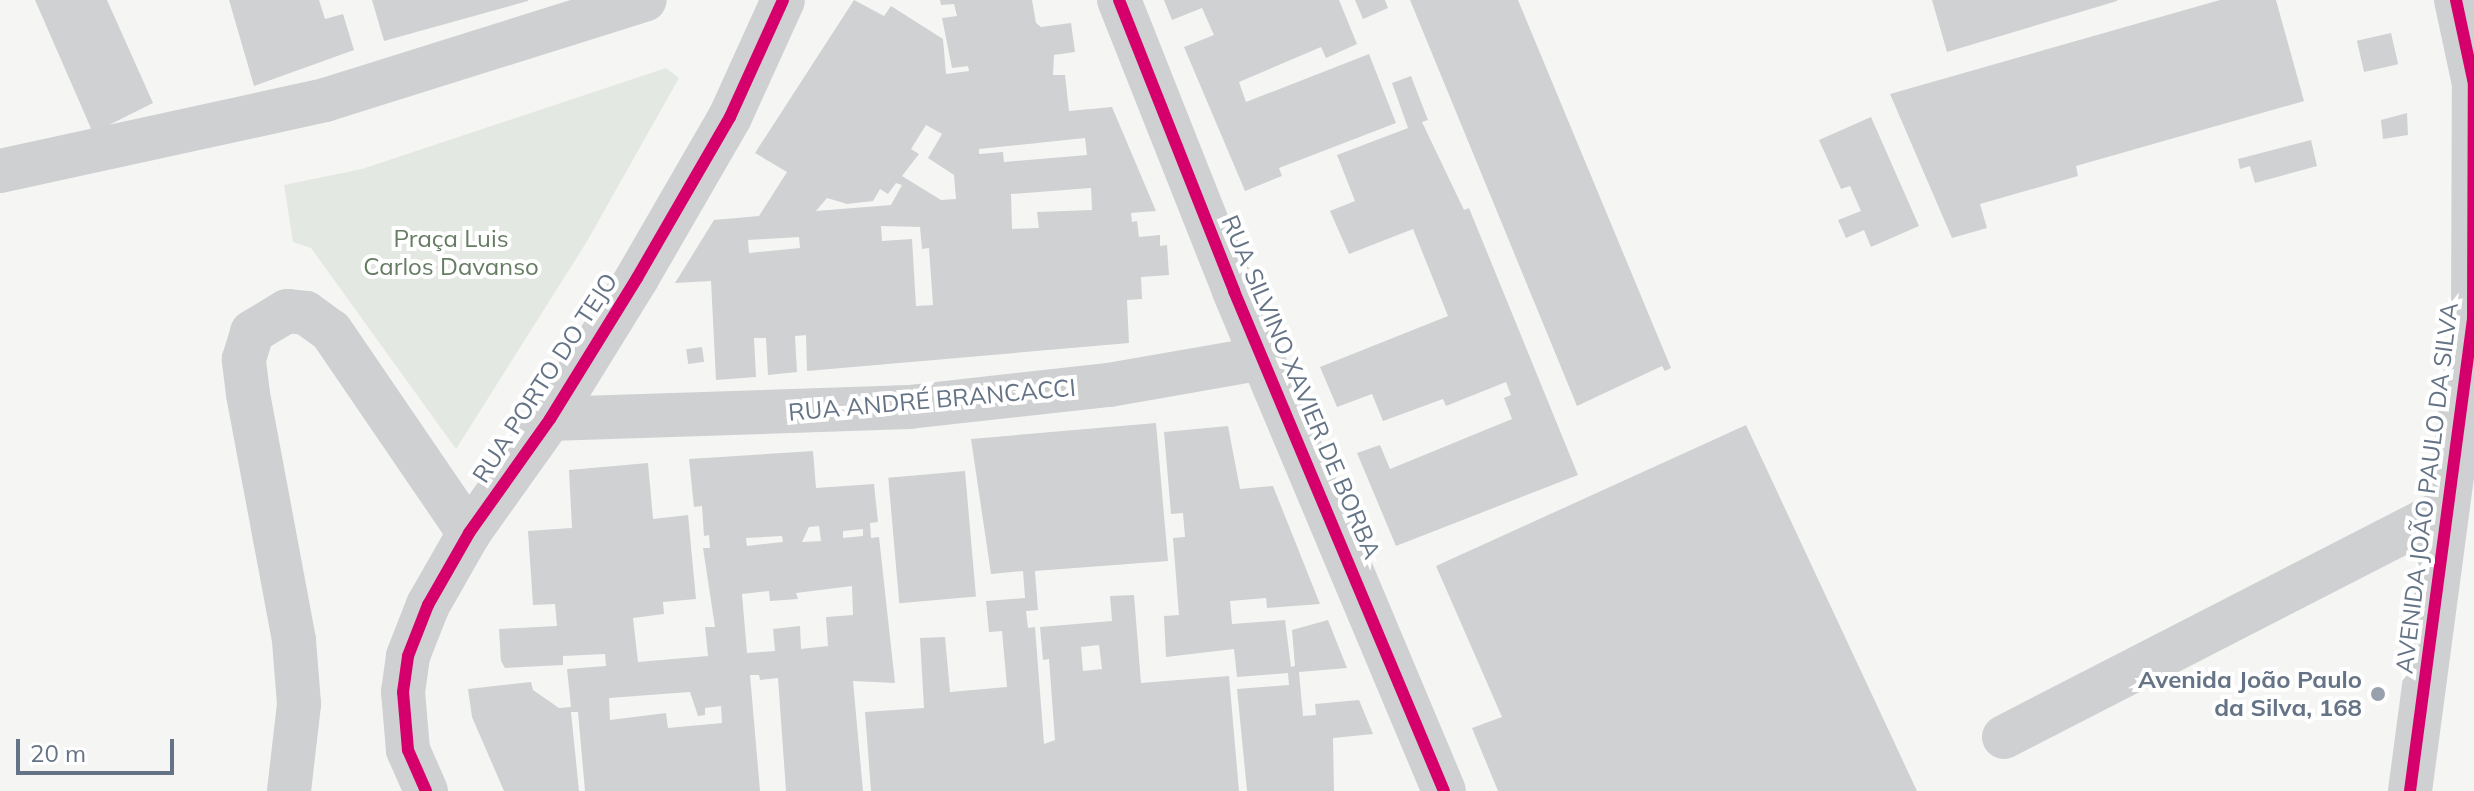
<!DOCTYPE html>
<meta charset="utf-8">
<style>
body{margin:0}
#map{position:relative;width:2474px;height:791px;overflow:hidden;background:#f5f5f4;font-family:Mulish,sans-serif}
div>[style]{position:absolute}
.green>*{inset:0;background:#e4e8e2}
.building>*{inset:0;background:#d0d1d2;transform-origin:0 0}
.minor>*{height:44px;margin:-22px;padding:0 22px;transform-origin:22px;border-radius:22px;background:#cfd0d1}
.cycleway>*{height:12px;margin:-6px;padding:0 6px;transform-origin:6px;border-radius:6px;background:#d6006c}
.dots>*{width:22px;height:22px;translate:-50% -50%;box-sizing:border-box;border:4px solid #fff;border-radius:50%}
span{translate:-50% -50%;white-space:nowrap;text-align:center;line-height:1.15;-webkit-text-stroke:8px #fff;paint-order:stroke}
.park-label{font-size:24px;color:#667c63}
.street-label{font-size:24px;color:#647385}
.poi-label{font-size:24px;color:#647385;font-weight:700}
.right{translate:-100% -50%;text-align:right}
.scale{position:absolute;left:16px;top:739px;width:158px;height:36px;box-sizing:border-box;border:4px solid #647385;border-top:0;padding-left:10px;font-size:24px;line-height:28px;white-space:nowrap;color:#647385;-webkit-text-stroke:6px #fff;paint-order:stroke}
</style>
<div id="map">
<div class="green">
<div style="clip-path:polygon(666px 68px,679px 78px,586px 243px,456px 449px,311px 248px,293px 242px,284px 185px,362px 169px)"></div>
</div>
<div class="building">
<div style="clip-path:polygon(35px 0,107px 0,153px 103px,93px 133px)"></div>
<div style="clip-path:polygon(229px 0,319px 0,325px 19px,343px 14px,354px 50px,254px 86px)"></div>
<div style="clip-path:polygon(372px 0,528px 0,528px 1px,384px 41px)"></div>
<div style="clip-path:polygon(evenodd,854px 0,884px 16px,891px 6px,943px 39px,946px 74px,969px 71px,968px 66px,952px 68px,942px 18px,957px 16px,954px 4px,941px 5px,940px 0,1032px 0,1036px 23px,1041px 27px,1071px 23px,1075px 52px,1054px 55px,1053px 75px,1065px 75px,1069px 111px,1112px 107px,1156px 211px,1131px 213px,1132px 222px,1137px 221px,1139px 237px,1160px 235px,1160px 246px,1167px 245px,1169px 275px,1141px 277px,1142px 299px,1127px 300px,1129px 343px,807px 371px,806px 335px,795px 336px,797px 372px,768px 375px,766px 338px,754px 338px,756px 377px,716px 380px,711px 281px,675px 283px,714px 220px,759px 216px,787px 172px,755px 153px,854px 0,926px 125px,942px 134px,928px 158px,954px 175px,956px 199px,941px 200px,902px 176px,919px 154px,911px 149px,926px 125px,854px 0,1085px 138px,1087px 155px,1004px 162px,1003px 152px,979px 154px,979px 149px,1085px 138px,854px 0,896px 183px,902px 185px,891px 205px,816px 211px,827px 198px,847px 204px,873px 201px,880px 189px,888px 194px,896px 183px,854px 0,1091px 188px,1092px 210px,1037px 212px,1039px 228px,1012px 229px,1011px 194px,1091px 188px,854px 0,881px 226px,920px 227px,922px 249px,929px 248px,933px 305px,916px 306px,912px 239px,882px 241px,881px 226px,854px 0,799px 237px,800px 248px,749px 253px,748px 240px,799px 237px)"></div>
<div style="clip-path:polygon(1164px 0,1339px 0,1357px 44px,1326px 58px,1321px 47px,1239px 82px,1246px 102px,1369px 54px,1396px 123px,1279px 168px,1282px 176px,1245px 191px,1184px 47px,1214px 35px,1202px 8px,1172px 20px)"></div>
<div style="clip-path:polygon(1355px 0,1385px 0,1388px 8px,1363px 19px)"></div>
<div style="clip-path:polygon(1410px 0,1518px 0,1671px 368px,1665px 371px,1662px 366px,1577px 406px)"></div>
<div style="clip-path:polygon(1932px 0,2117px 0,2117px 1px,1947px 52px)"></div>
<div style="clip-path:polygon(2220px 0,2276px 0,2304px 101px,2076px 166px,2078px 176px,1980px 204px,1987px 228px,1952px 238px,1890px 94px)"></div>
<div style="left:2391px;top:33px;width:32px;height:35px;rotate:77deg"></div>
<div style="clip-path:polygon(1411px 76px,1428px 120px,1422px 122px,1464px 210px,1469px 208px,1578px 475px,1396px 546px,1357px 453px,1380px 445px,1390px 469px,1512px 419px,1504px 398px,1511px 395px,1506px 382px,1446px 406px,1443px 399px,1383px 421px,1372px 394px,1337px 407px,1320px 367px,1448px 316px,1413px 229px,1349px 254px,1330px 211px,1355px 201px,1337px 155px,1408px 128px,1392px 83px)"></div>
<div style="clip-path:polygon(2407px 113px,2408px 135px,2383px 139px,2381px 120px)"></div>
<div style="clip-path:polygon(1871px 117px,1919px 226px,1871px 247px,1864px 230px,1846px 238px,1838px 220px,1861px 211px,1850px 186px,1841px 189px,1819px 140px)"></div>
<div style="clip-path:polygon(2311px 140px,2317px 166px,2255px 183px,2250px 166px,2240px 169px,2238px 159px)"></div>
<div style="left:702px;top:347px;width:15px;height:16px;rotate:82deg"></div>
<div style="clip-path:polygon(evenodd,1156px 423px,1168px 561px,1035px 571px,1038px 610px,1026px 611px,1028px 628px,1035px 627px,1044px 744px,1055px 740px,1049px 659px,1043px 660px,1040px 627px,1112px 621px,1110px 596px,1134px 595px,1141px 683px,1229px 676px,1239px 791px,871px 791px,865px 712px,924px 708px,920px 638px,945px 637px,950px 692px,1007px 687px,1002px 631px,989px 632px,986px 601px,1025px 598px,1023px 571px,991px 574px,971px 439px,1156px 423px,1099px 645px,1102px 669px,1083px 671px,1081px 647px,1099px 645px)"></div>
<div style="clip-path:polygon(1746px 425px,1917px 791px,1498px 791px,1472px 728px,1502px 717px,1436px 566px)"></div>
<div style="clip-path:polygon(1228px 426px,1240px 489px,1273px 486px,1320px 604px,1267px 608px,1266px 598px,1230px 601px,1232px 624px,1285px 620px,1291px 667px,1295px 666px,1292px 630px,1328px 620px,1347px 668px,1299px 672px,1303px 716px,1316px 715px,1315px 704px,1359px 700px,1373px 734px,1333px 738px,1334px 791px,1247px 791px,1237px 689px,1289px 685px,1288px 673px,1237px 677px,1234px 649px,1166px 657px,1164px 616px,1179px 615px,1173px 538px,1185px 537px,1183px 513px,1171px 514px,1164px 432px)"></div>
<div style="clip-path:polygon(evenodd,813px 451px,816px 488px,874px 484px,878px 522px,870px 523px,871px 538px,879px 537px,895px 683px,853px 681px,863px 791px,786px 791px,778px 678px,760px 680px,759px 675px,750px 675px,760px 791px,585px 791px,578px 712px,571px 712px,579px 791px,504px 791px,472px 717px,468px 689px,531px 682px,533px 690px,559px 708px,571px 707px,567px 669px,606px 666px,605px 654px,563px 656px,563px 665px,505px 668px,501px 661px,499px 629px,557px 626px,555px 604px,533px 605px,528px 531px,572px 528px,569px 470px,648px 463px,653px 519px,688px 515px,696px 599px,663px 602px,664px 614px,633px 618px,638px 662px,708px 656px,705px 627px,715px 627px,703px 548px,710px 548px,709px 535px,704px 536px,702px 506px,694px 507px,689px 459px,813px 451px,819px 526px,821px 541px,802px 542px,809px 527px,819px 526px,813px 451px,863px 529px,863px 536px,843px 538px,843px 531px,863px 529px,813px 451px,782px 536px,783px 542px,747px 546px,746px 538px,782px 536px,813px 451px,852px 586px,853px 615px,826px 617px,828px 646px,801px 649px,800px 626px,773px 629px,775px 651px,747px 653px,742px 594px,769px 591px,770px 601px,798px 599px,796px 593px,852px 586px,813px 451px,690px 692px,698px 716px,705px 715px,705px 708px,721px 706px,722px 723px,668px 728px,666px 713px,610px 720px,609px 698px,690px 692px)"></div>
<div style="left:965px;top:471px;width:126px;height:77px;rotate:85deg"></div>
</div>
<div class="minor">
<div style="left:1119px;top:0;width:313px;rotate:68.4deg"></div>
<div style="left:1234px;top:291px;width:542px;rotate:67.22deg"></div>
<div style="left:0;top:171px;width:333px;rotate:-12.3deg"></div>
<div style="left:325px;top:100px;width:335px;rotate:-17.4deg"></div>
<div style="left:550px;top:419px;width:359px;rotate:-1.9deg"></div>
<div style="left:909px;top:407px;width:201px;rotate:-6.3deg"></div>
<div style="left:1109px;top:385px;width:156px;rotate:-9.9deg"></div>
<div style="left:2004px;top:737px;width:498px;rotate:-27.2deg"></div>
<div style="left:289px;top:791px;width:88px;rotate:-83.4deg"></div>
<div style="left:299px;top:704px;width:64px;rotate:-94.5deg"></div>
<div style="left:294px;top:640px;width:250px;rotate:-100.6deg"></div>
<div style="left:248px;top:394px;width:35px;rotate:-97deg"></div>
<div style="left:244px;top:359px;width:28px;rotate:-73deg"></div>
<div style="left:252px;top:332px;width:41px;rotate:-31deg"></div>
<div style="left:287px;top:311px;width:19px;rotate:6deg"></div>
<div style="left:306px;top:313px;width:31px;rotate:36deg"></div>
<div style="left:331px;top:331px;width:245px;rotate:55.7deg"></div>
<div style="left:426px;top:791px;width:45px;rotate:-113.7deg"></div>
<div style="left:408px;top:750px;width:58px;rotate:-94.9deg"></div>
<div style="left:403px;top:692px;width:36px;rotate:-82deg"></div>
<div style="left:408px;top:656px;width:55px;rotate:-68.6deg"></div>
<div style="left:428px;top:605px;width:83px;rotate:-60.3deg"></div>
<div style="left:469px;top:533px;width:140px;rotate:-54.6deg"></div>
<div style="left:550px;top:419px;width:166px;rotate:-58.3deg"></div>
<div style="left:637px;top:278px;width:186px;rotate:-60deg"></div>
<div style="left:730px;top:117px;width:128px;rotate:-65.6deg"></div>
<div style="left:2410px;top:791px;width:476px;rotate:-82.4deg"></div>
<div style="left:2473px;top:319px;width:235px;rotate:-89.8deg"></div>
<div style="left:2474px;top:84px;width:86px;rotate:-102.1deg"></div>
</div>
<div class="cycleway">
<div style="left:1119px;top:0;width:313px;rotate:68.4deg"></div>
<div style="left:1234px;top:291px;width:542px;rotate:67.22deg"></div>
<div style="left:426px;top:791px;width:45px;rotate:-113.7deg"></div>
<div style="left:408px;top:750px;width:58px;rotate:-94.9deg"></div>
<div style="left:403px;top:692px;width:36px;rotate:-82deg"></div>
<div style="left:408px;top:656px;width:55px;rotate:-68.6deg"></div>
<div style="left:428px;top:605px;width:83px;rotate:-60.3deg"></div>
<div style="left:469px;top:533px;width:140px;rotate:-54.6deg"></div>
<div style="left:550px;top:419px;width:166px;rotate:-58.3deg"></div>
<div style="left:637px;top:278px;width:186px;rotate:-60deg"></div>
<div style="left:730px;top:117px;width:128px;rotate:-65.6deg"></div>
<div style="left:2410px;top:791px;width:476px;rotate:-82.4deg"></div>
<div style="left:2473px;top:319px;width:235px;rotate:-89.8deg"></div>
<div style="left:2474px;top:84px;width:86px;rotate:-102.1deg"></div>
</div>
<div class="dots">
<div style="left:2378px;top:694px;background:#97a0ac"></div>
</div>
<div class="park-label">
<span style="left:451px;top:253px">Praça Luis<br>Carlos Davanso</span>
</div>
<div class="street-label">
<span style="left:545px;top:378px;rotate:-57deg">RUA PORTO DO TEJO</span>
<span style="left:1301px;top:387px;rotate:67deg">RUA SILVINO XAVIER DE BORBA</span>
<span style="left:932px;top:400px;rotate:-5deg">RUA ANDRÉ BRANCACCI</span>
<span style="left:2427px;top:488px;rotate:-83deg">AVENIDA JOÃO PAULO DA SILVA</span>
</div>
<div class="poi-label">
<span class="right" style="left:2362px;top:694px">Avenida João Paulo<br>da Silva, 168</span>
</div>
<div class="scale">20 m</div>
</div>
